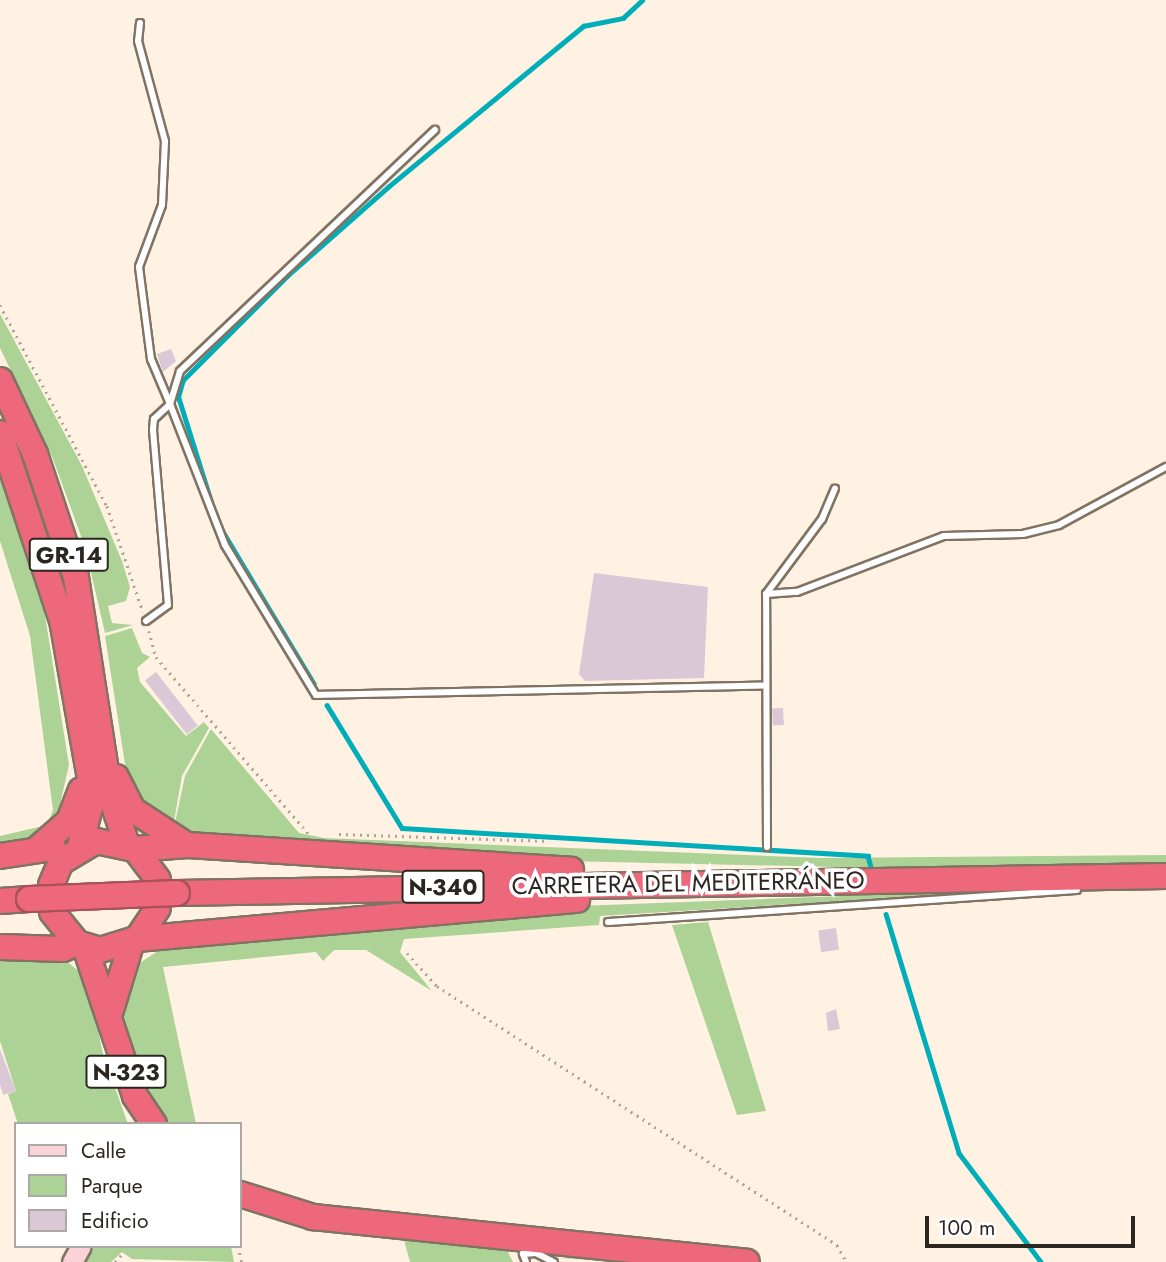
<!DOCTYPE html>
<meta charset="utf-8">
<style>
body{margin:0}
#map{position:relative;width:1166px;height:1262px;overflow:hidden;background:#fff2e3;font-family:Jost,sans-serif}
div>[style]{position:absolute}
.green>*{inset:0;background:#add296}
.stream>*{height:4.5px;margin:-2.25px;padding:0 2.25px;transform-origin:2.25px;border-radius:2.25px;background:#00aeb9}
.building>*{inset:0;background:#dac8d7;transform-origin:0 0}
.path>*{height:2.5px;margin-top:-1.25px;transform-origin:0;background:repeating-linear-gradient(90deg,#aea498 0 2px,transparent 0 7px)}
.roads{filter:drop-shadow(2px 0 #817363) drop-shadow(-2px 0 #817363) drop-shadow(0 2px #817363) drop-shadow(0 -2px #817363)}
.lane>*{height:6px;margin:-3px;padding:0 3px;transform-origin:3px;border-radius:3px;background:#fff}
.secondary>*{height:19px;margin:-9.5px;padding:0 9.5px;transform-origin:9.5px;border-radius:9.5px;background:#fad2d7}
.highway>*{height:24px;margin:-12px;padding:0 12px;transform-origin:12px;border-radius:12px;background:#ed687a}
.bridges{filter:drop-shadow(2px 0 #a9515a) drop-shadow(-2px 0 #a9515a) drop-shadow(0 2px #a9515a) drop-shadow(0 -2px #a9515a)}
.highway-bridge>*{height:24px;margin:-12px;padding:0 12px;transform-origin:12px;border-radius:12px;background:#ed687a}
span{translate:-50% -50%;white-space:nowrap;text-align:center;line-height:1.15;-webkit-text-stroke:7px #fff;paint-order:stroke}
.shield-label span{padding:2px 5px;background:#fff;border:2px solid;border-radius:5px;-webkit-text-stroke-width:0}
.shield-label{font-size:23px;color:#2c2620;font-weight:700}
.street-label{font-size:24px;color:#2c2620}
.legend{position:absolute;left:14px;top:1122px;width:228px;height:126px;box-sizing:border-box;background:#fff;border:2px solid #aba8a6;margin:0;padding:9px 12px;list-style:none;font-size:21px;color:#2c2620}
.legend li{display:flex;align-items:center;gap:14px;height:35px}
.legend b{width:35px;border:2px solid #aba8a6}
.scale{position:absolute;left:925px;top:1216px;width:210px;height:32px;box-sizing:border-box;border:4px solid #2c2620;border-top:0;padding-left:9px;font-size:21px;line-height:24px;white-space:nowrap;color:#2c2620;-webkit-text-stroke:5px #fff;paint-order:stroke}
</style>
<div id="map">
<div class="green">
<div style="clip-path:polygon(0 314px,82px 466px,122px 561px,130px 587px,126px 601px,108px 606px,112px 623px,133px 625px,105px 633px,85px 547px,53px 459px,0 348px)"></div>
<div style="clip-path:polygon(0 474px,44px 609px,69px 765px,56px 822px,35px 838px,0 844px,0 836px,47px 825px,53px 810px,30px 636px,0 541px)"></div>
<div style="clip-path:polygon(132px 628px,142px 653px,150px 657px,137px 668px,140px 682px,186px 736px,204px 722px,209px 728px,182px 776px,173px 827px,143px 804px,125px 764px,105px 636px)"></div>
<div style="clip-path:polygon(211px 729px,299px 833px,324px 838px,821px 858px,1166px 855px,1166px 863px,882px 868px,520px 860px,194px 840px,175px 830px,176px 818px,185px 776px)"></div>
<div style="clip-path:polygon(1057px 888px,600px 916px,599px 925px,404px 939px,400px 952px,432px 991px,366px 950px,334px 950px,323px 961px,316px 952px,163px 967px,196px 1124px,170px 1124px,150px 1098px,120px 1013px,132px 968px,161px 949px,191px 945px,578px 906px)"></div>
<div style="clip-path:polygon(708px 922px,766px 1111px,737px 1115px,672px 925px)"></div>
<div style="clip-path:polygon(0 958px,65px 960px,87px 978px,103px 1054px,128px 1124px,18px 1124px,8px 1094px,16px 1091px,0 1041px)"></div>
<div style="clip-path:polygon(404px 1240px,507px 1250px,513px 1262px,410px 1262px)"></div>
<div style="clip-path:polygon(95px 1246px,231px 1246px,234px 1262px,132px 1259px,122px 1252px,111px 1262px,86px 1262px)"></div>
<div style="clip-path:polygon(582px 1257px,625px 1262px,559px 1258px)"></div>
</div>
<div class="stream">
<div style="left:211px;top:502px;width:110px;rotate:-107.4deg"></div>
<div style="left:178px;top:397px;width:18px;rotate:-74deg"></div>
<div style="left:183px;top:380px;width:147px;rotate:-45deg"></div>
<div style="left:287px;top:276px;width:135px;rotate:-41.4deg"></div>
<div style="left:388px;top:187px;width:253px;rotate:-39.5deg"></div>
<div style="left:583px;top:26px;width:41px;rotate:-11.3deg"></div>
<div style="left:623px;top:18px;width:26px;rotate:-43deg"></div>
<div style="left:222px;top:530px;width:179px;rotate:59.1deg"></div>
<div style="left:327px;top:705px;width:144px;rotate:58.6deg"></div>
<div style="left:402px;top:828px;width:467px;rotate:3.4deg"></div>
<div style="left:868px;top:856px;width:11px;rotate:75deg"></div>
<div style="left:886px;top:914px;width:250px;rotate:73deg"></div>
<div style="left:959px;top:1153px;width:136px;rotate:53deg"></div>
</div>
<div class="building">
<div style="clip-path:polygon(171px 349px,176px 361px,163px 372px,157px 354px)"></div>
<div style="clip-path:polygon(594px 573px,708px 587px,704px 678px,585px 681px,579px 674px)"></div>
<div style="left:156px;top:672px;width:68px;height:14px;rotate:52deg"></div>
<div style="left:783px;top:708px;width:17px;height:11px;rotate:87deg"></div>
<div style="left:836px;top:928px;width:22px;height:18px;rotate:82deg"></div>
<div style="clip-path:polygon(836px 1009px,840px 1029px,828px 1031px,826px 1013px)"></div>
<div style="clip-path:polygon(0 1049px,16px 1091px,3px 1095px,0 1085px)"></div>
</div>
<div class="path">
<div style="left:0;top:305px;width:228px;rotate:62deg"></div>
<div style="left:107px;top:506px;width:112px;rotate:71.2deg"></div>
<div style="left:149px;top:631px;width:27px;rotate:75deg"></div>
<div style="left:156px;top:657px;width:233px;rotate:49.2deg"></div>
<div style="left:339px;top:834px;width:210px;rotate:1.9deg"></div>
<div style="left:407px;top:953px;width:45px;rotate:47.7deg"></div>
<div style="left:437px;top:986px;width:477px;rotate:32.9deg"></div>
<div style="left:837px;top:1245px;width:20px;rotate:60deg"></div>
<div style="left:238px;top:1246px;width:16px;rotate:76deg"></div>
<div style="left:115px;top:1262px;width:9px;rotate:-49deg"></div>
</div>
<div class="roads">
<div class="lane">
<div style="left:140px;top:23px;width:18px;rotate:96deg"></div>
<div style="left:138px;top:41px;width:104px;rotate:74.9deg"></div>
<div style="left:165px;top:141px;width:64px;rotate:92.7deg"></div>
<div style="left:162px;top:205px;width:66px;rotate:110.4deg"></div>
<div style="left:139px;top:267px;width:93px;rotate:82.6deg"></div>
<div style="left:151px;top:359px;width:49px;rotate:67.1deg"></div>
<div style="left:170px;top:404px;width:34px;rotate:-73deg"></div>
<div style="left:180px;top:371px;width:351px;rotate:-43.4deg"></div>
<div style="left:766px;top:594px;width:31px;rotate:-4deg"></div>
<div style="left:797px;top:592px;width:157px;rotate:-20.9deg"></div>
<div style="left:944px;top:536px;width:79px;rotate:-1.5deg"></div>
<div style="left:1023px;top:534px;width:37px;rotate:-14deg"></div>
<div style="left:1059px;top:525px;width:122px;rotate:-28.5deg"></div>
<div style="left:146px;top:621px;width:27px;rotate:-36deg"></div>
<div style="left:168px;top:605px;width:176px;rotate:-94.9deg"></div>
<div style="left:153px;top:430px;width:11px;rotate:-85deg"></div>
<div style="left:154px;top:419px;width:22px;rotate:-43deg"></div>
<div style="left:170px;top:404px;width:151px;rotate:68.7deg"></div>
<div style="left:225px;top:545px;width:175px;rotate:58.8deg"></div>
<div style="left:316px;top:695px;width:446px;rotate:-1.2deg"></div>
<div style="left:767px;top:847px;width:253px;rotate:-90.2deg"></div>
<div style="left:766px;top:594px;width:94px;rotate:-53.3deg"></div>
<div style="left:822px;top:519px;width:33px;rotate:-67deg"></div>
<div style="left:608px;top:922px;width:470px;rotate:-3.9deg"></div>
<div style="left:536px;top:1246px;width:7px;rotate:90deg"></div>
<div style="left:536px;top:1253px;width:20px;rotate:27deg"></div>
<div style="left:526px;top:1262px;width:9px;rotate:-111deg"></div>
<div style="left:523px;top:1254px;width:13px;rotate:-4deg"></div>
</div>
<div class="secondary">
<div style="left:72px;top:1262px;width:18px;rotate:-61deg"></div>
</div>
<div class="highway">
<div style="left:0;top:380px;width:82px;rotate:64.7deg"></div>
<div style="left:35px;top:454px;width:130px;rotate:71.6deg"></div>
<div style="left:76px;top:577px;width:217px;rotate:81.2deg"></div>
<div style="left:109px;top:791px;width:57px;rotate:71.6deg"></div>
<div style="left:0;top:433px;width:197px;rotate:71.7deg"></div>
<div style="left:62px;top:620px;width:179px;rotate:80deg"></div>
<div style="left:93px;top:796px;width:52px;rotate:104.6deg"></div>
<div style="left:116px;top:777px;width:37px;rotate:63deg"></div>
<div style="left:133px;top:810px;width:59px;rotate:33.1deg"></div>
<div style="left:37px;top:849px;width:43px;rotate:-41.2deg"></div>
<div style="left:69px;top:821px;width:33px;rotate:-69deg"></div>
<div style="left:135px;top:849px;width:53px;rotate:-4.3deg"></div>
<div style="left:188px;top:845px;width:384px;rotate:3.7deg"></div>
<div style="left:0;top:856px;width:54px;rotate:-8.6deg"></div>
<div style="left:51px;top:885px;width:25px;rotate:-67deg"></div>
<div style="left:61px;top:862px;width:41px;rotate:-31deg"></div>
<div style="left:96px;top:841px;width:40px;rotate:12deg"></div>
<div style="left:135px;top:849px;width:38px;rotate:53deg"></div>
<div style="left:177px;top:893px;width:989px;rotate:-0.98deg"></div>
<div style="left:0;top:901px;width:29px;rotate:-4deg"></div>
<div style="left:52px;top:912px;width:40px;rotate:51deg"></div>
<div style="left:77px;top:943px;width:24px;rotate:17deg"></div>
<div style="left:100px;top:950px;width:39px;rotate:-17deg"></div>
<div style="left:137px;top:939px;width:37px;rotate:-56deg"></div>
<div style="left:137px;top:939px;width:442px;rotate:-5.1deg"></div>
<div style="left:0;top:947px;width:63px;rotate:1.8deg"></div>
<div style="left:63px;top:949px;width:15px;rotate:-23deg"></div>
<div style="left:85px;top:947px;width:157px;rotate:71.4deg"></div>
<div style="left:135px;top:1096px;width:34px;rotate:56deg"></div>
<div style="left:111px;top:1010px;width:69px;rotate:-73.1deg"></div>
<div style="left:240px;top:1194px;width:77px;rotate:17.5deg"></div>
<div style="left:313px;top:1217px;width:436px;rotate:5.9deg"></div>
</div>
</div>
<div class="bridges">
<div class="highway-bridge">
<div style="left:29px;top:899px;width:148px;rotate:-2.3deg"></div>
</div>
</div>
<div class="shield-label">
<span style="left:69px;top:555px">GR-14</span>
<span style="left:443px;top:887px">N-340</span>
<span style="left:126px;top:1072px">N-323</span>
</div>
<div class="street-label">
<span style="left:688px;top:883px;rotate:-1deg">CARRETERA DEL MEDITERRÁNEO</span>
</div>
<ul class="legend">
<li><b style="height:9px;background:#fad2d7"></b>Calle</li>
<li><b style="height:19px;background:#add296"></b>Parque</li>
<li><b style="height:19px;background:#dac8d7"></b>Edificio</li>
</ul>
<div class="scale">100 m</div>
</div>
